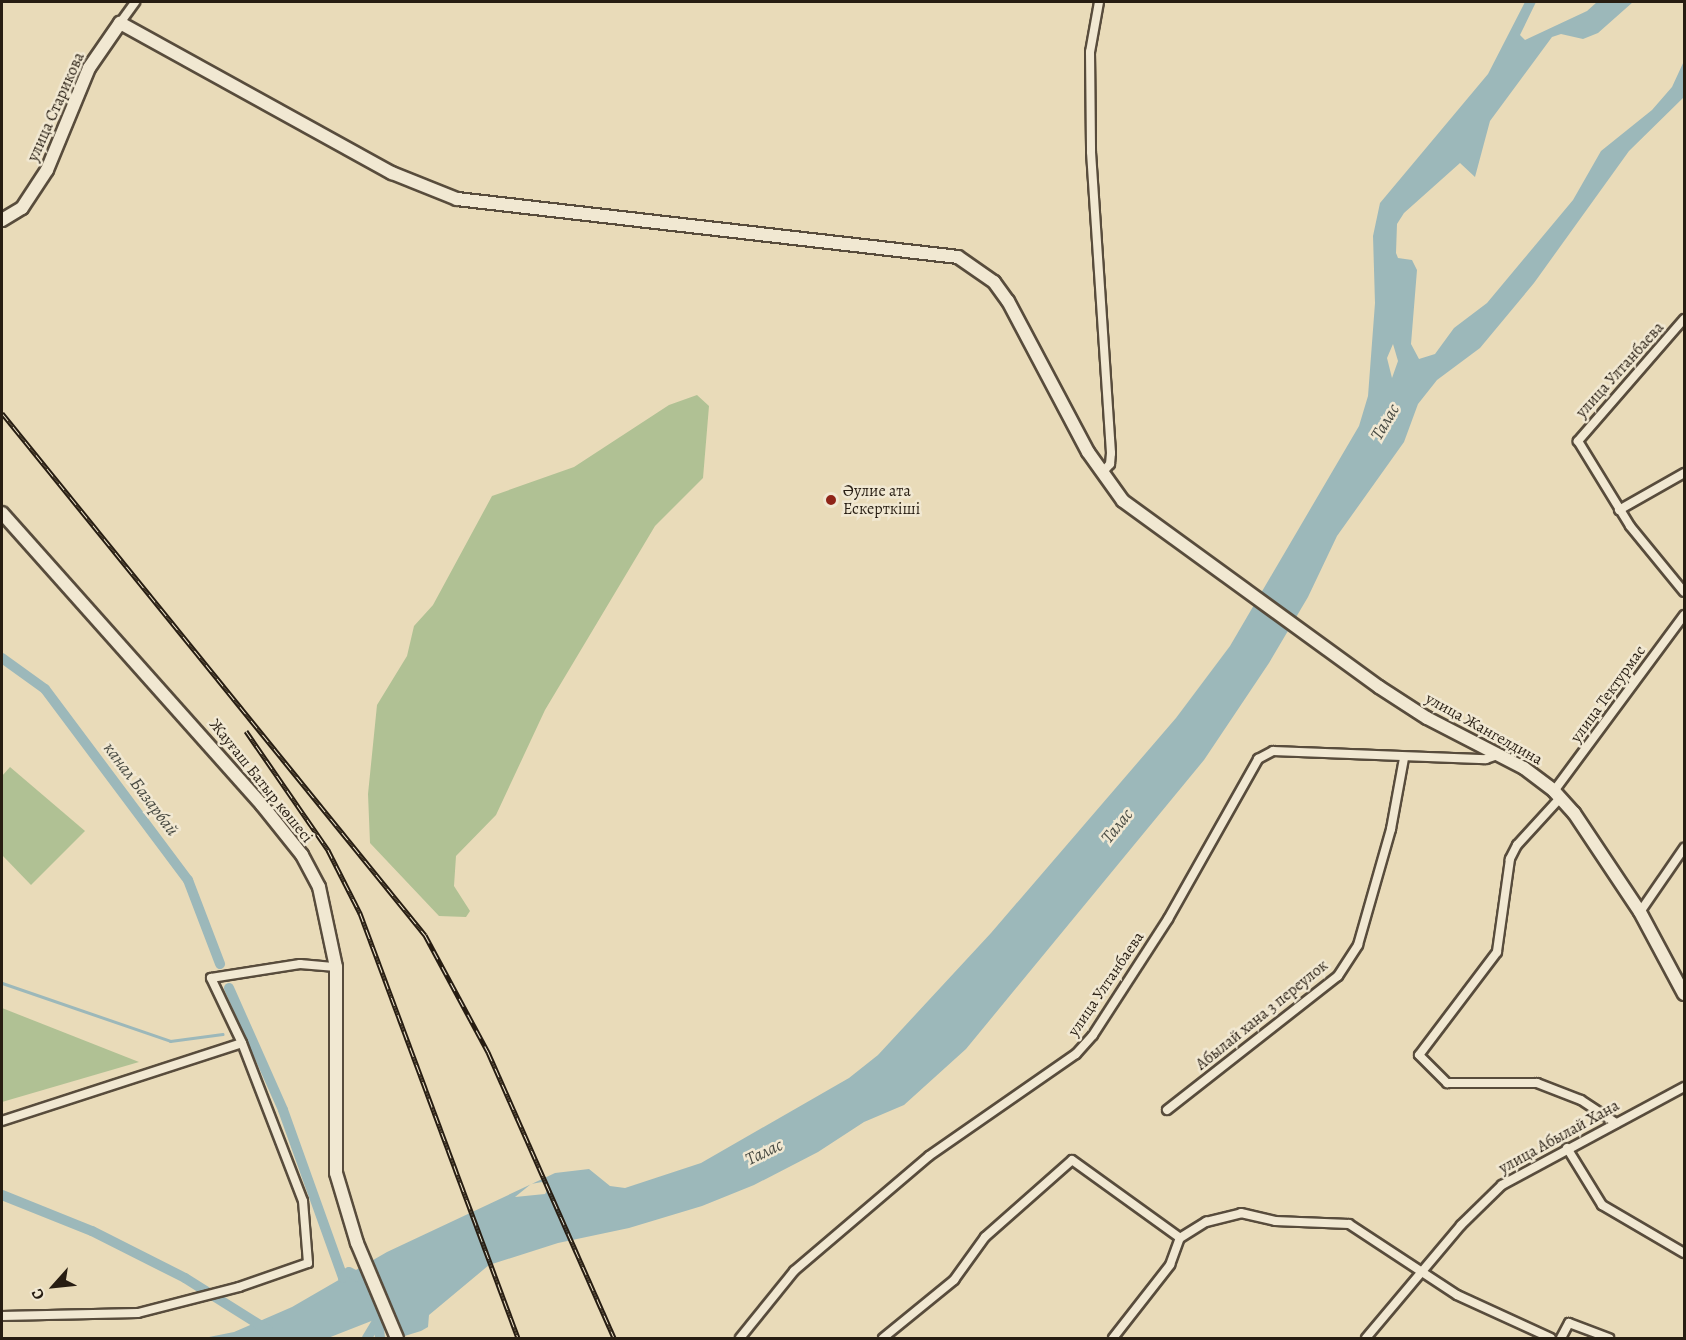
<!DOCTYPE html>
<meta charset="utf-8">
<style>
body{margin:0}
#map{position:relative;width:1686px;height:1340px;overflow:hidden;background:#e9dbb9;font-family:Alegreya,serif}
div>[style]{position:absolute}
.green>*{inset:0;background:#b0c194}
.water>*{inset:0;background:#9cb8ba}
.stream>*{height:3px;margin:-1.5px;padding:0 1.5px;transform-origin:1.5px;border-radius:1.5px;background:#9cb8ba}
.canal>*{height:10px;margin:-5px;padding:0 5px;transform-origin:5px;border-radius:5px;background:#9cb8ba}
.roads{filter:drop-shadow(2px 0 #584c3c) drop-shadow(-2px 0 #584c3c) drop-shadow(0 2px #584c3c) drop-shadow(0 -2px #584c3c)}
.street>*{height:8px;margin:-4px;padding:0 4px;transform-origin:4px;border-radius:4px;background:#f1e8d2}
.secondary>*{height:12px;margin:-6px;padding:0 6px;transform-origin:6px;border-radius:6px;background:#f1e8d2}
.rail>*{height:5px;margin-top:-2.5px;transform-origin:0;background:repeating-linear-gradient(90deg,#f1e8d2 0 9px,#271d12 0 18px);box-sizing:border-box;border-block:2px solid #271d12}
.dots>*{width:16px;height:16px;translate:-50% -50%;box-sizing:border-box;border:3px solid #f1e8d2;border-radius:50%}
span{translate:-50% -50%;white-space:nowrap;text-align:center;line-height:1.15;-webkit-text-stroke:5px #f1e8d2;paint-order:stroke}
.street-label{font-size:16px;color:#271d12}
.poi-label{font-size:16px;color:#271d12}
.left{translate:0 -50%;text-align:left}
.water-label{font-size:18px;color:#4a4c44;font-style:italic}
.frame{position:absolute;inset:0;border:3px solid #271d12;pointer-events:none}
.north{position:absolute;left:24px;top:1256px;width:60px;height:60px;-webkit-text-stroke:4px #f1e8d2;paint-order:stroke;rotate:243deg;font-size:16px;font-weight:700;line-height:24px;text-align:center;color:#271d12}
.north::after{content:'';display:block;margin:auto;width:21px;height:27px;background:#271d12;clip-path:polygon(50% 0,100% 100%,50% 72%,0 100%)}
</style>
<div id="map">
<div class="green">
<div style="clip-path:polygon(697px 395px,709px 406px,703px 478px,655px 526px,545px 710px,496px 815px,456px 856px,454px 886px,470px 911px,466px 917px,439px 916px,370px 843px,368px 794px,377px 705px,407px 656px,414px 626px,433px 605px,492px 496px,574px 467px,669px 405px)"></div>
<div style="clip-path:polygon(10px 767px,85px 831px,31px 885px,2px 855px,2px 776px)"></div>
<div style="clip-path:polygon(2px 1008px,139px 1062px,2px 1102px)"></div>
</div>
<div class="water">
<div style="clip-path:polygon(evenodd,1525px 2px,1536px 2px,1520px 35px,1525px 40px,1587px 11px,1597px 2px,1633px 2px,1598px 33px,1583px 39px,1561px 34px,1552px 37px,1490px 121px,1475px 177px,1460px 163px,1404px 213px,1397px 224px,1396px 253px,1398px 258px,1412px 260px,1417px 270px,1411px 344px,1419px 359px,1435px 354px,1454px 328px,1487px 303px,1573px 200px,1601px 151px,1652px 110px,1672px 87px,1684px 61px,1684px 97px,1629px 151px,1534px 283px,1480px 348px,1437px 380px,1418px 404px,1404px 442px,1337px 536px,1308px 597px,1269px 663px,1204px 760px,966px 1049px,904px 1105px,864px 1122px,818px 1152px,754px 1185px,702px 1206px,629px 1228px,558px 1243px,489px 1265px,429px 1315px,428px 1327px,421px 1331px,398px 1338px,379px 1318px,328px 1338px,204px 1338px,234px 1332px,292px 1307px,387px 1252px,555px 1173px,589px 1169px,610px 1186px,625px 1188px,701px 1163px,849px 1078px,878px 1055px,991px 933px,1176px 718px,1230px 646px,1359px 426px,1368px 396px,1375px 303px,1373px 236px,1380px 203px,1488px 74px,1525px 2px,1393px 344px,1398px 361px,1392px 378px,1387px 358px,1393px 344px,1525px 2px,542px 1182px,549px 1187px,545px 1194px,515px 1197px,531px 1184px,542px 1182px)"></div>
</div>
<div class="stream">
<div style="left:2px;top:983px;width:178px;rotate:19deg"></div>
<div style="left:170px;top:1041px;width:53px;rotate:-7.5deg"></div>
</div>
<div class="canal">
<div style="left:2px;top:658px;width:53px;rotate:35.8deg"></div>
<div style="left:45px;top:689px;width:239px;rotate:53.2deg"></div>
<div style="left:188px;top:880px;width:90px;rotate:69.1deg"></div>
<div style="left:229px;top:988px;width:133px;rotate:66.1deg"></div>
<div style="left:283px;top:1110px;width:178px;rotate:70.3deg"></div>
<div style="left:343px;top:1278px;width:8px;rotate:-45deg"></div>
<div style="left:349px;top:1272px;width:16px;rotate:27deg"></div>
<div style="left:2px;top:1195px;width:97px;rotate:21.8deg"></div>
<div style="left:92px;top:1231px;width:104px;rotate:26.8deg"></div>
<div style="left:185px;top:1278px;width:98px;rotate:32.1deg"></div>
<div style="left:367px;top:1338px;width:21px;rotate:-59deg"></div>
<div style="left:380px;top:1338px;width:18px;rotate:-96deg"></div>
<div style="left:378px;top:1320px;width:16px;rotate:-52deg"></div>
</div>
<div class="roads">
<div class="street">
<div style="left:1099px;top:2px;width:51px;rotate:100.2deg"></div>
<div style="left:1090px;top:52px;width:100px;rotate:89.4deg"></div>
<div style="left:1091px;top:152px;width:302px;rotate:86.2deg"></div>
<div style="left:1111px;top:453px;width:11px;rotate:95deg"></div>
<div style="left:1110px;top:464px;width:12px;rotate:132deg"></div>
<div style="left:120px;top:23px;width:26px;rotate:-54deg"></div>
<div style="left:1684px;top:319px;width:162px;rotate:131deg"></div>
<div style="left:1578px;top:441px;width:100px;rotate:58.5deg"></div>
<div style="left:1630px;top:526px;width:85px;rotate:50.7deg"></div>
<div style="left:1619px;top:510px;width:75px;rotate:-29.6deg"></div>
<div style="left:1554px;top:791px;width:219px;rotate:-53.5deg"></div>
<div style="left:1561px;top:797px;width:65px;rotate:132.5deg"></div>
<div style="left:1517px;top:845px;width:16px;rotate:117deg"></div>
<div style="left:1510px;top:859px;width:94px;rotate:98deg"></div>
<div style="left:1497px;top:952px;width:129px;rotate:127.1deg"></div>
<div style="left:1419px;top:1055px;width:40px;rotate:45deg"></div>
<div style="left:1447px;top:1083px;width:90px"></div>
<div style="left:1537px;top:1083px;width:47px;rotate:21.1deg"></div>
<div style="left:1581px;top:1100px;width:42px;rotate:33.3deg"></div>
<div style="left:1640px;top:912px;width:78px;rotate:-55.5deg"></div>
<div style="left:1167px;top:1110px;width:217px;rotate:-38.1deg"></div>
<div style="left:1338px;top:976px;width:37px;rotate:-57deg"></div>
<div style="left:1358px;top:945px;width:121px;rotate:-74.1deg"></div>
<div style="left:1391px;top:829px;width:72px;rotate:-79.6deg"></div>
<div style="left:2px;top:1121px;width:252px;rotate:-18deg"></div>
<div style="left:242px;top:1043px;width:72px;rotate:-115.5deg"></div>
<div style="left:211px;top:978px;width:90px;rotate:-8.9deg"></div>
<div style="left:300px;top:964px;width:36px;rotate:5deg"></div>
<div style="left:1567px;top:1148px;width:67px;rotate:58.4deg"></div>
<div style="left:1602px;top:1205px;width:95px;rotate:30.3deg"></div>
<div style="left:2px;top:1316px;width:136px;rotate:-1.3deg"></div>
<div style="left:138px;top:1313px;width:104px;rotate:-14.4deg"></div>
<div style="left:239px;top:1287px;width:73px;rotate:-19.2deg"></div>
<div style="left:308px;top:1263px;width:62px;rotate:-94.6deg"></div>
<div style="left:303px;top:1201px;width:169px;rotate:-111.1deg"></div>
<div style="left:740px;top:1338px;width:86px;rotate:-51.1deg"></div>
<div style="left:794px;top:1271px;width:177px;rotate:-40.4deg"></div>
<div style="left:929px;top:1156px;width:179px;rotate:-34.8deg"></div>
<div style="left:1076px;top:1054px;width:25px;rotate:-48deg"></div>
<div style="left:1093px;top:1035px;width:138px;rotate:-57.1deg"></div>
<div style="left:1168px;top:919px;width:184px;rotate:-60.6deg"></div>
<div style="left:1258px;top:759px;width:17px;rotate:-28deg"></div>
<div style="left:1273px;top:751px;width:213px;rotate:2.2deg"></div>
<div style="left:1486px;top:759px;width:15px;rotate:-20deg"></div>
<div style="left:883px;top:1338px;width:92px;rotate:-39.2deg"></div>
<div style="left:954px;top:1280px;width:53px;rotate:-54.2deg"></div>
<div style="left:985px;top:1237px;width:116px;rotate:-41.5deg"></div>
<div style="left:1072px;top:1160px;width:133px;rotate:35.8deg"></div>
<div style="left:1113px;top:1338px;width:93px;rotate:-52deg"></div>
<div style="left:1170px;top:1265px;width:29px;rotate:-70deg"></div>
<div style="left:1180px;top:1238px;width:31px;rotate:-32deg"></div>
<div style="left:1206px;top:1222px;width:36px;rotate:-14deg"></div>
<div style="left:1241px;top:1213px;width:35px;rotate:13deg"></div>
<div style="left:1275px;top:1221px;width:74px;rotate:2.3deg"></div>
<div style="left:1349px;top:1224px;width:129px;rotate:33.3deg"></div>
<div style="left:1457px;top:1295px;width:103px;rotate:24.6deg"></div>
<div style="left:1366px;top:1338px;width:148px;rotate:-49.9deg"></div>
<div style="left:1461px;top:1225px;width:57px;rotate:-44.3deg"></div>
<div style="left:1502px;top:1185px;width:207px;rotate:-28.3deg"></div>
<div style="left:1561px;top:1338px;width:17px;rotate:-62deg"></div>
<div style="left:1569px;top:1323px;width:43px;rotate:20.6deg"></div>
</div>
<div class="secondary">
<div style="left:2px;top:220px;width:23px;rotate:-31deg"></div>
<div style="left:22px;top:208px;width:45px;rotate:-56.7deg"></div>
<div style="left:47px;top:170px;width:110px;rotate:-67.6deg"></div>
<div style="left:89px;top:68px;width:55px;rotate:-55.4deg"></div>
<div style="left:120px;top:23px;width:311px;rotate:28.9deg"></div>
<div style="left:392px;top:173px;width:70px;rotate:21.8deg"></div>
<div style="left:457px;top:199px;width:504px;rotate:6.6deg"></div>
<div style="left:958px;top:257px;width:44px;rotate:34.8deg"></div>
<div style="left:994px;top:282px;width:24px;rotate:54deg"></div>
<div style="left:1008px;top:301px;width:171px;rotate:62.1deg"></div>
<div style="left:1088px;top:452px;width:60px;rotate:54.5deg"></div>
<div style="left:1123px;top:501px;width:316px;rotate:36deg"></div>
<div style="left:1379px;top:687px;width:57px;rotate:32.9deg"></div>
<div style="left:1427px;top:718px;width:109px;rotate:27.3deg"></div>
<div style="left:1524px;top:768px;width:38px;rotate:37deg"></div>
<div style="left:1554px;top:791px;width:30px;rotate:48deg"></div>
<div style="left:1574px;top:813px;width:119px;rotate:56.3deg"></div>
<div style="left:1640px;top:912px;width:93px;rotate:61.8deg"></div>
<div style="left:2px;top:513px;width:391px;rotate:48.3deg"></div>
<div style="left:262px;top:805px;width:64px;rotate:51.3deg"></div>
<div style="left:302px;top:855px;width:36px;rotate:62deg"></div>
<div style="left:319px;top:887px;width:82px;rotate:78deg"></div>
<div style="left:336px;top:967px;width:206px;rotate:90deg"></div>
<div style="left:336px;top:1173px;width:73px;rotate:73.3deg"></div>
<div style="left:357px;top:1243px;width:103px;rotate:67.2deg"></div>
</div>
</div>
<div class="rail">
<div style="left:2px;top:413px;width:672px;rotate:50.98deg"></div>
<div style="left:425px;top:935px;width:133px;rotate:61.7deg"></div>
<div style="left:488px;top:1052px;width:313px;rotate:66.2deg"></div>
<div style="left:246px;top:731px;width:145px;rotate:55.4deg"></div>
<div style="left:328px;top:850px;width:71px;rotate:63.1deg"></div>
<div style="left:360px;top:913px;width:453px;rotate:69.6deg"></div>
</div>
<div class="dots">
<div style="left:831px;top:500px;background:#8f2418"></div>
</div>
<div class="street-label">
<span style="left:56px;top:107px;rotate:-66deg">улица Старикова</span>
<span style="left:1620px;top:370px;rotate:-48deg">улица Ултанбаева</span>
<span style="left:1608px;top:694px;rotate:-54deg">улица Тектурмас</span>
<span style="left:1484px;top:729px;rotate:29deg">улица Жангелдина</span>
<span style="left:261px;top:781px;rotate:51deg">Жауғаш Батыр көшесі</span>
<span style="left:1106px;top:984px;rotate:-56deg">улица Ултанбаева</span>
<span style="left:1262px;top:1015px;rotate:-39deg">Абылай хана 3 переулок</span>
<span style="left:1559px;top:1137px;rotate:-29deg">улица Абылай Хана</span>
</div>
<div class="poi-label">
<span class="left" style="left:843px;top:500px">Әулие ата<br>Ескерткіші</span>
</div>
<div class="water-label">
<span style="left:1385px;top:422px;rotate:-59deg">Талас</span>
<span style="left:141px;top:789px;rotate:53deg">канал Базарбай</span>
<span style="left:1117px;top:826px;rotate:-51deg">Талас</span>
<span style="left:764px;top:1152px;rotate:-26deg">Талас</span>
</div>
<div class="frame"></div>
<div class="north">С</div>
</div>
